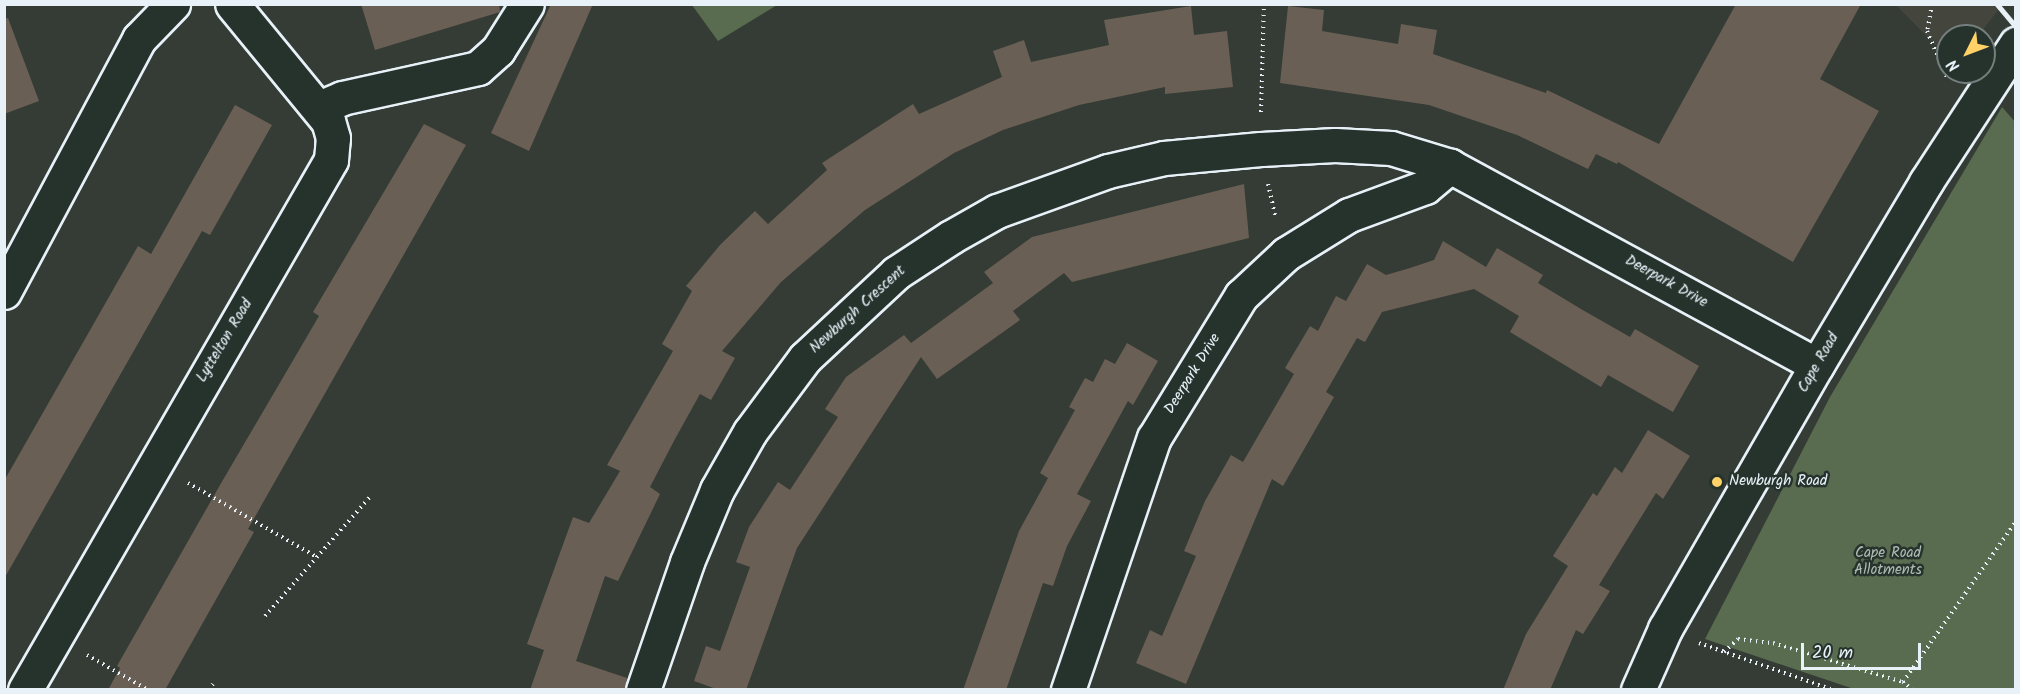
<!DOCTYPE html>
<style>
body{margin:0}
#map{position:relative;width:2020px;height:694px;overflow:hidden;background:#343c35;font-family:Kalam,sans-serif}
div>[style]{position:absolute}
.built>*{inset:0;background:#44463e}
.green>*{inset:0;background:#596c4f}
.building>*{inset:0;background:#6a5f54}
.path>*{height:4px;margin-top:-2px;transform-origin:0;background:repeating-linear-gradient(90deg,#e8f1f8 0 1.5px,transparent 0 6px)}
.roads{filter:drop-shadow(2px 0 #e8f1f8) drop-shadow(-2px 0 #e8f1f8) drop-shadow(0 2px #e8f1f8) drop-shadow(0 -2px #e8f1f8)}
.minor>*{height:33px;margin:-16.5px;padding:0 16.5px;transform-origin:16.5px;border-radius:16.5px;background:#26332d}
.rail>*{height:4.5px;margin:-2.25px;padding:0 2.25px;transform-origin:2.25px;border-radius:2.25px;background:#e8f1f8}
.dots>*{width:16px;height:16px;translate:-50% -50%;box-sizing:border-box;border:3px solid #26332d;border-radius:50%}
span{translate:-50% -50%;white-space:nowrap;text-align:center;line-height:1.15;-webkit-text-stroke:5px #26332d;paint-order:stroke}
.street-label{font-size:15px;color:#e8f1f8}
.poi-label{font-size:15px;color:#e8f1f8}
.left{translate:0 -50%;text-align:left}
.park-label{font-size:15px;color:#afbcb4}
.frame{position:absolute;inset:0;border:6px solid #e8f1f8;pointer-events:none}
.north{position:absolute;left:1936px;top:24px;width:60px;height:60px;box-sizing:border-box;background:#26332d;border:2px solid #747f7e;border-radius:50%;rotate:228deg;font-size:16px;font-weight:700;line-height:24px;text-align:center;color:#e8f1f8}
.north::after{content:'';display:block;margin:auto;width:21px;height:27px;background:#ffd166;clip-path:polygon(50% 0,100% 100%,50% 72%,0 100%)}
.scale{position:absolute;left:1801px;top:643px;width:120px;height:27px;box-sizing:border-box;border:3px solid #e8f1f8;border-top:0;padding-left:8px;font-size:18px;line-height:21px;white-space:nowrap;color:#e8f1f8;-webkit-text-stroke:4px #26332d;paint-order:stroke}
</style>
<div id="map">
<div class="built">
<div style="clip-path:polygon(1896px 5px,2002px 5px,1978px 36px,1948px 36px,1948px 58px)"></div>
</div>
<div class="green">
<div style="clip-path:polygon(692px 5px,777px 5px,718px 41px)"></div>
<div style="clip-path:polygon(2002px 107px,2016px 123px,2015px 689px,1854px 689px,1705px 639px,1830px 397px)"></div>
</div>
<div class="building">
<div style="clip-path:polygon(361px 4px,499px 4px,500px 12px,375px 50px)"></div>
<div style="clip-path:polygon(551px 4px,593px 4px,529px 151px,491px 133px)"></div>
<div style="clip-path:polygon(1736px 4px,1861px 4px,1820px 79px,1879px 111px,1793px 262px,1618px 162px,1617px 164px,1596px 154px,1588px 169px,1517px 135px,1429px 105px,1280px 83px,1288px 6px,1324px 10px,1322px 31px,1398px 44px,1401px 24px,1437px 30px,1433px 54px,1546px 93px,1547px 90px,1659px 144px)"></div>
<div style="clip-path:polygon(1191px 6px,1194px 35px,1227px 31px,1233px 87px,1165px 94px,1165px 87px,1079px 105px,1003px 130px,954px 153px,865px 210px,781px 282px,722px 351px,735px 358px,711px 400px,700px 394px,675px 439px,650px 487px,660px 494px,618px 581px,605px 576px,576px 661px,627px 678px,625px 690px,530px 690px,544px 650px,527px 644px,573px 517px,589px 523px,620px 471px,607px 465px,673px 351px,662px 344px,692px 291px,686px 286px,720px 245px,755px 211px,768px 224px,827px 170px,822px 163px,913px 104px,919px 114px,1002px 77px,993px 51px,1024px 40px,1031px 62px,1109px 45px,1104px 20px)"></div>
<div style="clip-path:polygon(8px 18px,39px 101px,4px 114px,4px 19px)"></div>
<div style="clip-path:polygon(235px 105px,272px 125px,210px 235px,202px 231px,4px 579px,4px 481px,138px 246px,151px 254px)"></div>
<div style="clip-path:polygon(424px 124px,466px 145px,248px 529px,254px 532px,165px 690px,108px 690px,120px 668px,117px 666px,220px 485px,319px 316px,313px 312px)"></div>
<div style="clip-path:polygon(1244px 184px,1249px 238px,1072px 282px,1064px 273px,1013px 311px,1020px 320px,937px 379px,921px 357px,797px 548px,746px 690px,719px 690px,694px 681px,706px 646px,720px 651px,750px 567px,736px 562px,749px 527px,778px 482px,790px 490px,838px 417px,825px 409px,846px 377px,904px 335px,911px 343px,993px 283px,984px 272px,1032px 237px)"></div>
<div style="clip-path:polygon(1443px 241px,1486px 267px,1497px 248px,1543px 275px,1538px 283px,1581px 309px,1630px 337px,1635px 329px,1699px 366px,1673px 412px,1608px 375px,1601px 387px,1510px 332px,1519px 316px,1474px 289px,1382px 312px,1365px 342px,1357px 338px,1326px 392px,1334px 397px,1283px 486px,1272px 479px,1186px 684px,1136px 663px,1150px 630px,1162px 636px,1178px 598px,1196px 556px,1184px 551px,1205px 501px,1231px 455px,1243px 462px,1294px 374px,1285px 368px,1310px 326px,1318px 331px,1336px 296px,1346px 301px,1367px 264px,1386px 275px,1410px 268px,1434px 260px)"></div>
<div style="clip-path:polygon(1127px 343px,1158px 361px,1133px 405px,1128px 401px,1077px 494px,1091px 501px,1067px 546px,1053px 586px,1043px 583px,1006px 690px,963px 690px,1019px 531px,1048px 478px,1040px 473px,1075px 410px,1069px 407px,1085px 378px,1093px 382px,1105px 359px,1115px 364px)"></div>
<div style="clip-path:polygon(1648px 430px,1690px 456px,1663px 499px,1656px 493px,1599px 585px,1610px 591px,1583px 634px,1576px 630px,1550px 690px,1503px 690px,1526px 634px,1568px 566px,1553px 556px,1593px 493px,1597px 496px,1615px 467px,1622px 473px)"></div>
</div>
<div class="path">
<div style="left:1932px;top:4px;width:27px;rotate:100deg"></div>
<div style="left:1927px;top:31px;width:53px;rotate:66.8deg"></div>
<div style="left:1261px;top:112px;width:108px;rotate:-88.4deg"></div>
<div style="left:1268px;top:184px;width:35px;rotate:77deg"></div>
<div style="left:188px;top:483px;width:146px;rotate:29.9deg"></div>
<div style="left:265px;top:616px;width:159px;rotate:-48.6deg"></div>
<div style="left:1699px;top:643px;width:142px;rotate:19.3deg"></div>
<div style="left:1724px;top:652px;width:19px;rotate:-43deg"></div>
<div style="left:1738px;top:639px;width:35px;rotate:7deg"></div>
<div style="left:1773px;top:643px;width:136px;rotate:16.7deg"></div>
<div style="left:87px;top:655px;width:70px;rotate:29.8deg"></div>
<div style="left:209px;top:690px;width:7px;rotate:-56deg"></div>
<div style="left:1913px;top:690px;width:13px;rotate:-141deg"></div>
<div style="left:1903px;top:682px;width:197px;rotate:-54.9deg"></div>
</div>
<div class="roads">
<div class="minor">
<div style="left:319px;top:108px;width:25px;rotate:-23deg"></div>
<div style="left:342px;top:98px;width:139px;rotate:-12.4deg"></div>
<div style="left:478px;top:68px;width:27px;rotate:-42deg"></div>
<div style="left:498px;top:50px;width:54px;rotate:-57.8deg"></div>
<div style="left:4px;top:292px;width:287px;rotate:-61.9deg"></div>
<div style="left:139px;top:39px;width:49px;rotate:-45.8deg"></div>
<div style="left:25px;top:690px;width:612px;rotate:-60deg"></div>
<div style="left:331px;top:160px;width:22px;rotate:-85deg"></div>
<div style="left:333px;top:138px;width:18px;rotate:-106deg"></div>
<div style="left:328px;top:121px;width:151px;rotate:-129.4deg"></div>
<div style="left:643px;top:690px;width:135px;rotate:-71deg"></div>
<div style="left:687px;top:562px;width:78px;rotate:-67.4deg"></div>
<div style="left:717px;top:490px;width:67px;rotate:-60.4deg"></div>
<div style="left:750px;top:432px;width:92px;rotate:-53.4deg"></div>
<div style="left:805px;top:358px;width:125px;rotate:-43deg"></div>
<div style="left:896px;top:273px;width:66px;rotate:-33.2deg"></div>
<div style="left:951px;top:237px;width:53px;rotate:-29.5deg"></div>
<div style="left:997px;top:211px;width:118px;rotate:-19.8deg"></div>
<div style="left:1108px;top:171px;width:57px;rotate:-13.1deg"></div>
<div style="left:1164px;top:158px;width:97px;rotate:-5.3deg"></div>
<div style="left:1261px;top:149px;width:74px;rotate:-3.1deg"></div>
<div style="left:1335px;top:145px;width:56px;rotate:3.1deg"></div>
<div style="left:1391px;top:148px;width:62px;rotate:17deg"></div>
<div style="left:1450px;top:166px;width:417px;rotate:28.5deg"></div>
<div style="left:1068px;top:690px;width:266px;rotate:-71.2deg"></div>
<div style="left:1154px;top:438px;width:167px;rotate:-58.5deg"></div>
<div style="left:1241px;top:296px;width:62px;rotate:-43deg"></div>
<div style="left:1286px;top:254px;width:74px;rotate:-31.8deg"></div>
<div style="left:1349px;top:215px;width:81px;rotate:-20.2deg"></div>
<div style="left:1425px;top:187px;width:33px;rotate:-40deg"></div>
<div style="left:1638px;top:690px;width:67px;rotate:-66.1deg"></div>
<div style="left:1665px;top:629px;width:305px;rotate:-60.1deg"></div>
<div style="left:1817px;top:365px;width:213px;rotate:-59.2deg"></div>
<div style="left:1926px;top:182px;width:165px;rotate:-56.9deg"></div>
</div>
</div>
<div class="rail">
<div style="left:1997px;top:4px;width:30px;rotate:50deg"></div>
</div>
<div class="dots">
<div style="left:1717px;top:482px;background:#ffd166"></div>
</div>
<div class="street-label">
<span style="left:1666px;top:282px;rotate:29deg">Deerpark Drive</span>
<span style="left:858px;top:310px;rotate:-42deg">Newburgh Crescent</span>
<span style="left:225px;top:341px;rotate:-59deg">Lyttelton Road</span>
<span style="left:1819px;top:363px;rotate:-60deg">Cape Road</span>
<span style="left:1193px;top:374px;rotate:-58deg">Deerpark Drive</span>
</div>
<div class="poi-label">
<span class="left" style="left:1729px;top:482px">Newburgh Road</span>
</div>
<div class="park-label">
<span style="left:1888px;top:562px">Cape Road<br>Allotments</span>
</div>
<div class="frame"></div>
<div class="north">N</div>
<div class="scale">20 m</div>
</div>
